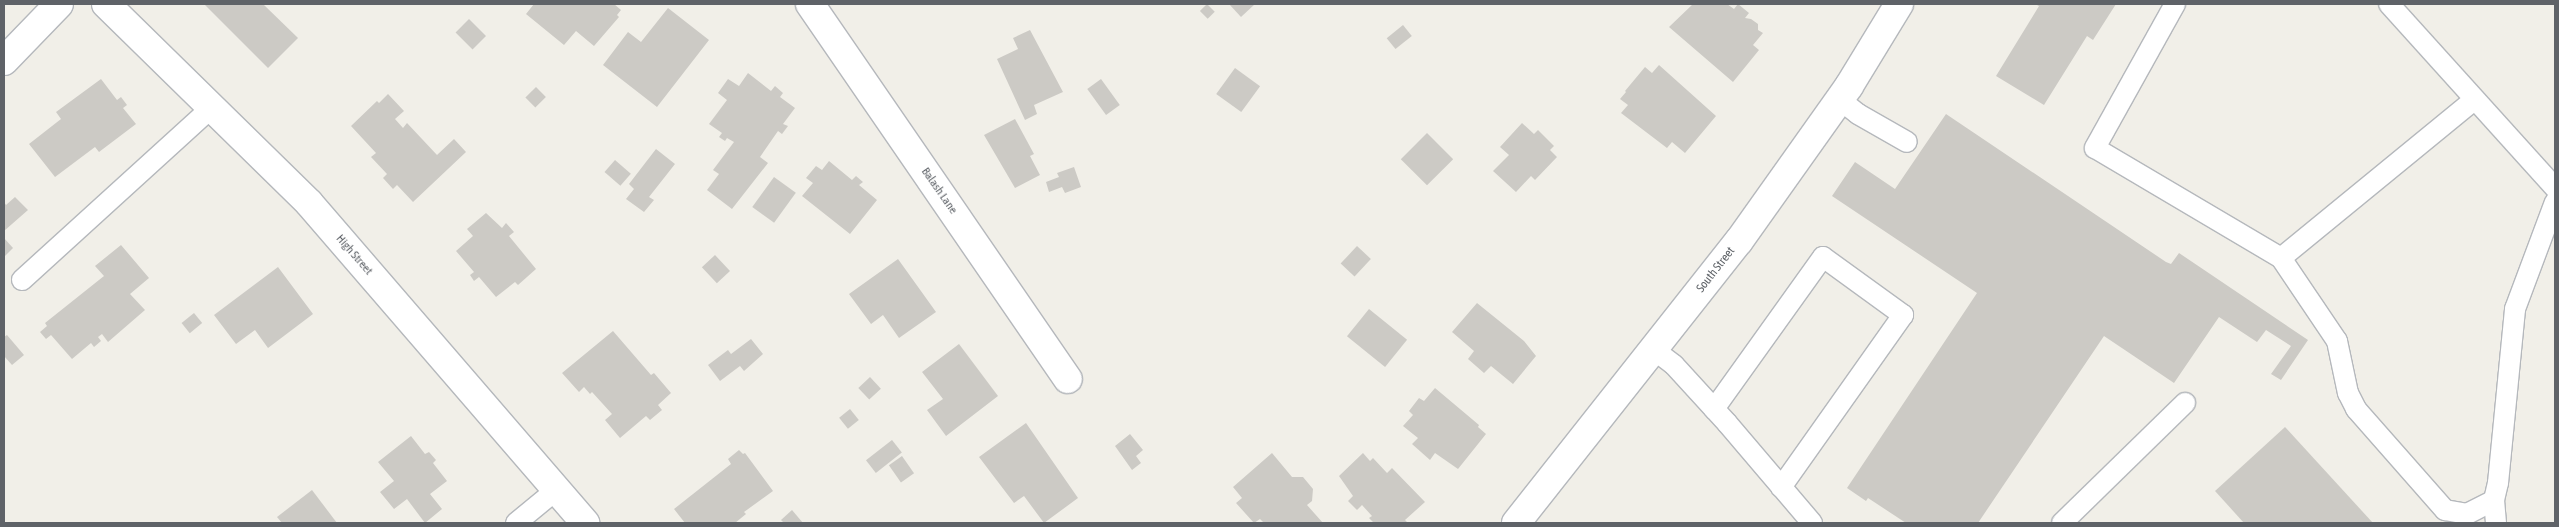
<!DOCTYPE html>
<style>
body{margin:0}
#map{position:relative;width:2559px;height:527px;overflow:hidden;background:#f1efe8;font-family:"Asap Condensed",sans-serif}
div>[style]{position:absolute}
.building>*{inset:0;background:#cccac5;transform-origin:0 0}
.roads{filter:drop-shadow(1px 0 #b5b8bc) drop-shadow(-1px 0 #b5b8bc) drop-shadow(0 1px #b5b8bc) drop-shadow(0 -1px #b5b8bc)}
.lane>*{height:20px;margin:-10px;padding:0 10px;transform-origin:10px;border-radius:10px;background:#fff}
.street>*{height:28px;margin:-14px;padding:0 14px;transform-origin:14px;border-radius:14px;background:#fff}
.secondary>*{height:28px;margin:-14px;padding:0 14px;transform-origin:14px;border-radius:14px;background:#fff}
span{translate:-50% -50%;white-space:nowrap;text-align:center;line-height:1.15;-webkit-text-stroke:5px #fff;paint-order:stroke}
.street-label{font-size:12px;color:#5f6368}
.frame{position:absolute;inset:0;border:5px solid #5f6368;pointer-events:none}
</style>
<div id="map">
<div class="building">
<div style="clip-path:polygon(204px 4px,263px 4px,298px 38px,268px 68px)"></div>
<div style="clip-path:polygon(534px 4px,614px 4px,621px 10px,617px 15px,619px 17px,594px 46px,576px 31px,564px 45px,526px 14px)"></div>
<div style="left:1207px;top:4px;width:11px;height:10px;rotate:45deg"></div>
<div style="clip-path:polygon(1229px 4px,1255px 4px,1241px 17px)"></div>
<div style="clip-path:polygon(1693px 4px,1727px 4px,1734px 9px,1738px 4px,1749px 13px,1745px 18px,1751px 19px,1758px 24px,1758px 30px,1763px 33px,1753px 45px,1759px 50px,1733px 82px,1669px 27px)"></div>
<div style="clip-path:polygon(2035px 4px,2116px 4px,2093px 40px,2087px 36px,2044px 105px,1996px 76px,2039px 6px)"></div>
<div style="clip-path:polygon(668px 8px,709px 40px,657px 107px,603px 65px,628px 32px,641px 42px)"></div>
<div style="left:469px;top:19px;width:24px;height:19px;rotate:45deg"></div>
<div style="left:1403px;top:25px;width:14px;height:21px;rotate:51deg"></div>
<div style="clip-path:polygon(1030px 30px,1063px 92px,1034px 105px,1037px 114px,1025px 120px,997px 59px,1018px 49px,1013px 38px)"></div>
<div style="clip-path:polygon(1659px 65px,1716px 116px,1685px 153px,1672px 142px,1667px 148px,1621px 113px,1628px 105px,1620px 99px,1626px 92px,1625px 91px,1645px 67px,1652px 73px)"></div>
<div style="left:1235px;top:68px;width:31px;height:32px;rotate:36deg"></div>
<div style="clip-path:polygon(748px 73px,771px 91px,775px 86px,783px 93px,780px 97px,795px 108px,783px 124px,788px 126px,782px 134px,778px 131px,760px 157px,768px 163px,732px 209px,707px 190px,719px 174px,713px 170px,734px 142px,727px 138px,725px 141px,719px 137px,722px 133px,709px 124px,727px 100px,718px 93px,728px 79px,739px 86px)"></div>
<div style="clip-path:polygon(101px 79px,117px 100px,121px 97px,127px 105px,123px 108px,136px 124px,99px 152px,95px 147px,55px 177px,29px 144px,61px 119px,56px 112px)"></div>
<div style="left:1101px;top:79px;width:32px;height:17px;rotate:54deg"></div>
<div style="left:536px;top:87px;width:14px;height:15px;rotate:45deg"></div>
<div style="clip-path:polygon(388px 94px,404px 111px,395px 119px,403px 128px,407px 123px,437px 155px,454px 139px,466px 152px,413px 202px,397px 185px,393px 189px,383px 178px,387px 174px,371px 157px,376px 153px,351px 126px,377px 101px,379px 103px)"></div>
<div style="clip-path:polygon(1946px 114px,2166px 262px,2171px 264px,2179px 253px,2308px 340px,2281px 380px,2271px 374px,2291px 346px,2266px 330px,2257px 342px,2219px 317px,2174px 383px,2104px 336px,1978px 523px,1906px 523px,1868px 498px,1866px 501px,1847px 488px,1977px 293px,1832px 196px,1855px 162px,1895px 189px)"></div>
<div style="clip-path:polygon(1015px 119px,1034px 154px,1030px 156px,1040px 175px,1015px 188px,984px 135px)"></div>
<div style="clip-path:polygon(1522px 123px,1534px 134px,1538px 130px,1554px 146px,1550px 150px,1557px 157px,1535px 180px,1531px 176px,1516px 192px,1493px 171px,1509px 155px,1500px 147px)"></div>
<div style="left:1427px;top:133px;width:37px;height:37px;rotate:45deg"></div>
<div style="clip-path:polygon(656px 149px,675px 164px,649px 197px,654px 200px,644px 212px,626px 199px,634px 189px,629px 184px)"></div>
<div style="left:615px;top:160px;width:21px;height:16px;rotate:41deg"></div>
<div style="clip-path:polygon(829px 161px,852px 180px,856px 176px,863px 182px,859px 185px,877px 200px,850px 234px,802px 196px,813px 183px,806px 178px,816px 166px,822px 170px)"></div>
<div style="clip-path:polygon(1074px 167px,1081px 187px,1065px 193px,1062px 187px,1049px 192px,1046px 182px,1059px 177px,1057px 173px)"></div>
<div style="left:774px;top:177px;width:27px;height:37px;rotate:36deg"></div>
<div style="clip-path:polygon(15px 197px,28px 210px,4px 231px,4px 202px,6px 205px)"></div>
<div style="clip-path:polygon(486px 213px,502px 228px,506px 223px,514px 232px,509px 236px,536px 269px,518px 285px,515px 282px,496px 297px,479px 277px,474px 281px,470px 275px,474px 272px,456px 251px,473px 236px,467px 229px)"></div>
<div style="clip-path:polygon(4px 238px,13px 248px,4px 257px)"></div>
<div style="clip-path:polygon(121px 245px,149px 278px,130px 294px,145px 310px,108px 342px,102px 334px,98px 337px,101px 341px,94px 347px,91px 343px,72px 359px,51px 335px,46px 339px,40px 332px,47px 326px,45px 323px,104px 276px,95px 266px)"></div>
<div style="left:1357px;top:246px;width:19px;height:24px;rotate:43deg"></div>
<div style="left:715px;top:255px;width:22px;height:18px;rotate:47deg"></div>
<div style="clip-path:polygon(898px 259px,936px 312px,899px 338px,883px 315px,871px 324px,849px 294px)"></div>
<div style="clip-path:polygon(278px 267px,313px 314px,268px 348px,255px 330px,236px 344px,214px 315px)"></div>
<div style="clip-path:polygon(1477px 303px,1524px 341px,1536px 356px,1513px 384px,1491px 366px,1484px 373px,1468px 359px,1474px 351px,1452px 332px)"></div>
<div style="left:1369px;top:309px;width:49px;height:35px;rotate:39deg"></div>
<div style="left:194px;top:313px;width:13px;height:16px;rotate:51deg"></div>
<div style="clip-path:polygon(613px 331px,651px 375px,654px 373px,671px 393px,658px 405px,662px 410px,650px 420px,646px 416px,620px 438px,605px 420px,612px 414px,592px 392px,590px 394px,584px 387px,579px 392px,562px 373px)"></div>
<div style="clip-path:polygon(7px 335px,24px 355px,12px 365px,4px 356px,4px 337px)"></div>
<div style="clip-path:polygon(751px 339px,763px 354px,744px 371px,740px 366px,720px 381px,708px 365px,728px 350px,731px 354px)"></div>
<div style="clip-path:polygon(959px 344px,998px 396px,946px 436px,927px 410px,943px 399px,922px 372px)"></div>
<div style="left:870px;top:377px;width:16px;height:16px;rotate:47deg"></div>
<div style="clip-path:polygon(1435px 388px,1479px 425px,1478px 427px,1486px 434px,1458px 469px,1435px 453px,1430px 460px,1412px 444px,1418px 438px,1403px 426px,1413px 415px,1409px 411px,1419px 398px,1424px 401px)"></div>
<div style="left:850px;top:409px;width:14px;height:14px;rotate:51deg"></div>
<div style="clip-path:polygon(1026px 423px,1078px 498px,1044px 523px,1024px 496px,1014px 503px,979px 457px)"></div>
<div style="clip-path:polygon(2285px 427px,2373px 523px,2244px 523px,2215px 491px)"></div>
<div style="clip-path:polygon(1130px 434px,1143px 450px,1136px 456px,1141px 463px,1132px 470px,1115px 446px)"></div>
<div style="clip-path:polygon(411px 436px,425px 454px,429px 452px,436px 460px,433px 463px,447px 481px,430px 494px,442px 509px,425px 523px,407px 499px,394px 509px,380px 492px,394px 481px,378px 462px)"></div>
<div style="left:892px;top:440px;width:16px;height:33px;rotate:52deg"></div>
<div style="clip-path:polygon(739px 450px,743px 454px,745px 453px,773px 491px,744px 512px,746px 514px,735px 523px,685px 523px,674px 509px,731px 464px,728px 459px)"></div>
<div style="clip-path:polygon(1272px 453px,1292px 477px,1303px 477px,1313px 489px,1312px 501px,1307px 505px,1323px 523px,1264px 523px,1260px 519px,1254px 523px,1236px 503px,1242px 498px,1233px 487px)"></div>
<div style="clip-path:polygon(1363px 453px,1370px 461px,1373px 458px,1387px 473px,1392px 468px,1425px 502px,1405px 520px,1408px 523px,1374px 523px,1369px 518px,1372px 516px,1362px 505px,1357px 510px,1348px 501px,1353px 496px,1339px 476px)"></div>
<div style="left:902px;top:456px;width:21px;height:16px;rotate:55deg"></div>
<div style="clip-path:polygon(312px 490px,337px 523px,282px 523px,277px 517px)"></div>
<div style="clip-path:polygon(792px 510px,803px 523px,784px 523px,781px 520px)"></div>
</div>
<div class="roads">
<div class="lane">
<div style="left:2175px;top:4px;width:165px;rotate:119.1deg"></div>
<div style="left:2095px;top:148px;width:216px;rotate:30.6deg"></div>
<div style="left:2281px;top:258px;width:249px;rotate:-39.3deg"></div>
<div style="left:2389px;top:4px;width:248px;rotate:47.9deg"></div>
<div style="left:1839px;top:99px;width:24px;rotate:38deg"></div>
<div style="left:1858px;top:114px;width:56px;rotate:29.7deg"></div>
<div style="left:2281px;top:258px;width:100px;rotate:56deg"></div>
<div style="left:2337px;top:341px;width:53px;rotate:78.1deg"></div>
<div style="left:2348px;top:393px;width:18px;rotate:63deg"></div>
<div style="left:2356px;top:409px;width:135px;rotate:48.6deg"></div>
<div style="left:2445px;top:510px;width:22px;rotate:10deg"></div>
<div style="left:2467px;top:514px;width:30px;rotate:-27deg"></div>
<div style="left:2494px;top:500px;width:17px;rotate:-77deg"></div>
<div style="left:2498px;top:483px;width:175px;rotate:-84.4deg"></div>
<div style="left:2515px;top:309px;width:114px;rotate:-69.5deg"></div>
<div style="left:22px;top:280px;width:257px;rotate:-42.3deg"></div>
<div style="left:1653px;top:349px;width:26px;rotate:37deg"></div>
<div style="left:1674px;top:365px;width:79px;rotate:47.6deg"></div>
<div style="left:1727px;top:423px;width:131px;rotate:49.6deg"></div>
<div style="left:1714px;top:409px;width:187px;rotate:-54.4deg"></div>
<div style="left:1823px;top:257px;width:99px;rotate:35.9deg"></div>
<div style="left:1903px;top:315px;width:211px;rotate:125.3deg"></div>
<div style="left:2494px;top:500px;width:23px;rotate:85deg"></div>
<div style="left:516px;top:523px;width:52px;rotate:-39.5deg"></div>
<div style="left:2062px;top:523px;width:172px;rotate:-44.3deg"></div>
</div>
<div class="street">
<div style="left:106px;top:4px;width:284px;rotate:44.4deg"></div>
<div style="left:309px;top:203px;width:423px;rotate:49.2deg"></div>
<div style="left:810px;top:4px;width:455px;rotate:55.5deg"></div>
<div style="left:4px;top:61px;width:79px;rotate:-46deg"></div>
</div>
<div class="secondary">
<div style="left:1516px;top:523px;width:360px;rotate:-51.7deg"></div>
<div style="left:1739px;top:241px;width:190px;rotate:-54.6deg"></div>
<div style="left:1849px;top:86px;width:96px;rotate:-58.6deg"></div>
</div>
</div>
<div class="street-label">
<span style="left:939px;top:191px;rotate:55deg">Balash Lane</span>
<span style="left:354px;top:255px;rotate:49deg">High Street</span>
<span style="left:1716px;top:270px;rotate:-52deg">South Street</span>
</div>
<div class="frame"></div>
</div>
